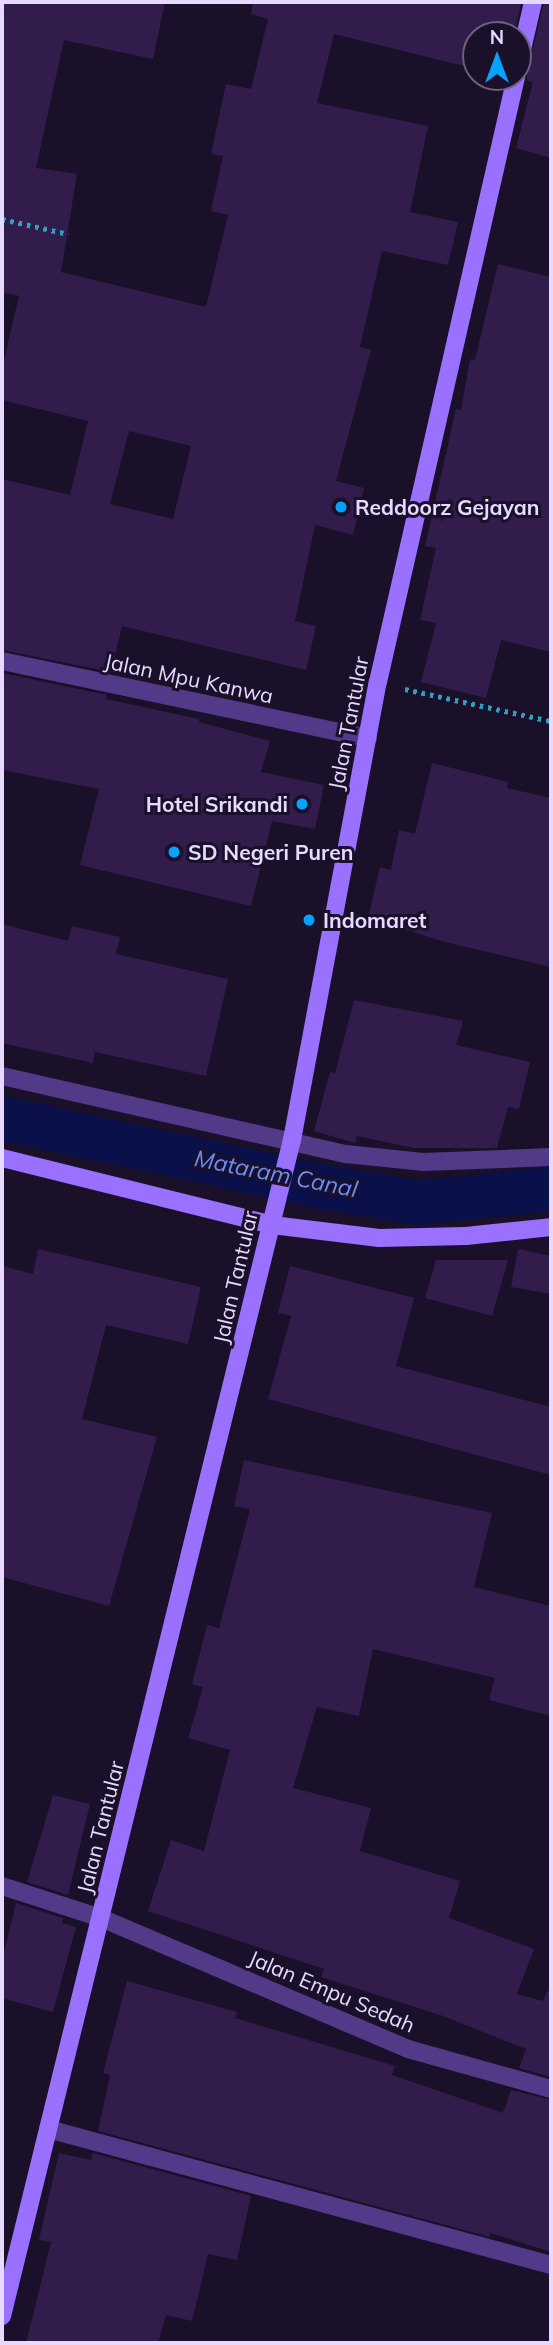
<!DOCTYPE html>
<style>
body{margin:0}
#map{position:relative;width:553px;height:2345px;overflow:hidden;background:#1b102a;font-family:Mulish,sans-serif}
div>[style]{position:absolute}
.canal>*{height:44px;margin:-22px;padding:0 22px;transform-origin:22px;border-radius:22px;background:#0a1049}
.building>*{inset:0;background:#321c4b}
.path>*{height:4.5px;margin-top:-2.25px;transform-origin:0;background:repeating-linear-gradient(90deg,#2e9fbe 0 3.5px,transparent 0 8.5px)}
.street>*{height:18px;margin:-9px;padding:0 9px;transform-origin:9px;border-radius:9px;background:#533a89}
.secondary>*{height:18px;margin:-9px;padding:0 9px;transform-origin:9px;border-radius:9px;background:#9a70ff}
.dots>*{width:19px;height:19px;translate:-50% -50%;box-sizing:border-box;border:4px solid #1b102a;border-radius:50%}
span{translate:-50% -50%;white-space:nowrap;text-align:center;line-height:1.15;-webkit-text-stroke:6px #1b102a;paint-order:stroke}
.poi-label{font-size:21px;color:#e7d9ff;font-weight:700}
.left{translate:0 -50%;text-align:left}
.right{translate:-100% -50%;text-align:right}
.street-label{font-size:21px;color:#e7d9ff}
.water-label{font-size:23px;color:#678fff;font-style:italic}
.frame{position:absolute;inset:0;border:4px solid #e7d9ff;pointer-events:none}
.north{position:absolute;left:462px;top:21px;width:70px;height:70px;box-sizing:border-box;background:#1b102a;border:2px solid #6d607f;border-radius:50%;rotate:0deg;font-size:19px;font-weight:700;line-height:28px;text-align:center;color:#e7d9ff}
.north::after{content:'';display:block;margin:auto;width:24px;height:32px;background:#05a2ff;clip-path:polygon(50% 0,100% 100%,50% 72%,0 100%)}
</style>
<div id="map">
<div class="canal">
<div style="left:2px;top:1118px;width:330px;rotate:12.1deg"></div>
<div style="left:325px;top:1187px;width:94px;rotate:9.8deg"></div>
<div style="left:418px;top:1203px;width:134px;rotate:-6deg"></div>
</div>
<div class="building">
<div style="clip-path:polygon(evenodd,2px 2px,165px 2px,153px 59px,64px 40px,36px 168px,77px 174px,61px 272px,206px 307px,228px 215px,211px 211px,223px 156px,211px 154px,226px 84px,251px 89px,268px 19px,251px 14px,253px 2px,521px 2px,514px 35px,476px 35px,476px 69px,334px 34px,317px 103px,428px 126px,410px 212px,458px 222px,448px 265px,382px 251px,360px 347px,371px 350px,336px 481px,364px 488px,353px 535px,315px 525px,295px 621px,316px 626px,306px 670px,122px 626px,111px 672px,2px 650px,2px 479px,70px 495px,88px 421px,2px 400px,2px 368px,19px 296px,2px 292px,2px 2px,129px 431px,191px 446px,173px 519px,110px 504px,129px 431px)"></div>
<div style="clip-path:polygon(544px 2px,551px 2px,551px 158px,516px 148px,533px 82px,527px 81px,527px 74px)"></div>
<div style="clip-path:polygon(498px 264px,551px 277px,551px 652px,501px 640px,486px 698px,421px 682px,436px 623px,420px 620px,436px 548px,425px 546px,456px 409px,461px 410px,470px 359px,475px 360px)"></div>
<div style="clip-path:polygon(2px 673px,107px 695px,106px 699px,199px 719px,199px 722px,270px 741px,261px 772px,324px 785px,315px 829px,272px 821px,251px 906px,80px 865px,99px 789px,2px 770px)"></div>
<div style="clip-path:polygon(432px 763px,508px 782px,507px 788px,551px 798px,551px 967px,445px 942px,368px 918px,380px 867px,391px 870px,399px 830px,415px 834px)"></div>
<div style="clip-path:polygon(2px 924px,68px 941px,72px 926px,120px 937px,116px 954px,228px 979px,206px 1076px,95px 1052px,93px 1063px,2px 1043px)"></div>
<div style="clip-path:polygon(354px 1000px,463px 1021px,456px 1045px,530px 1062px,519px 1109px,508px 1107px,497px 1148px,414px 1148px,357px 1136px,355px 1143px,314px 1131px,330px 1072px,335px 1073px)"></div>
<div style="clip-path:polygon(38px 1249px,201px 1287px,188px 1344px,106px 1325px,82px 1419px,157px 1437px,109px 1606px,2px 1577px,2px 1266px,33px 1274px)"></div>
<div style="clip-path:polygon(518px 1249px,551px 1256px,551px 1294px,511px 1287px)"></div>
<div style="clip-path:polygon(436px 1260px,508px 1260px,492px 1316px,425px 1298px)"></div>
<div style="clip-path:polygon(290px 1266px,414px 1298px,396px 1366px,551px 1407px,551px 1475px,268px 1399px,291px 1316px,278px 1313px)"></div>
<div style="clip-path:polygon(244px 1460px,492px 1513px,474px 1587px,551px 1606px,551px 1716px,489px 1700px,495px 1678px,373px 1649px,359px 1716px,317px 1707px,293px 1788px,371px 1808px,360px 1851px,460px 1881px,449px 1918px,534px 1949px,517px 1994px,543px 2001px,547px 1991px,551px 1992px,551px 2077px,519px 2068px,526px 2049px,443px 2016px,321px 1977px,324px 1969px,148px 1911px,171px 1840px,204px 1851px,230px 1750px,188px 1738px,203px 1687px,192px 1684px,207px 1625px,219px 1628px,250px 1509px,234px 1506px)"></div>
<div style="clip-path:polygon(53px 1795px,90px 1804px,68px 1895px,27px 1882px)"></div>
<div style="clip-path:polygon(16px 1903px,63px 1918px,62px 1923px,76px 1927px,53px 2012px,2px 1998px,2px 1959px)"></div>
<div style="clip-path:polygon(127px 1981px,237px 2012px,235px 2018px,395px 2066px,392px 2075px,503px 2113px,511px 2090px,551px 2100px,551px 2252px,490px 2233px,490px 2237px,98px 2131px,110px 2075px,103px 2073px)"></div>
<div style="clip-path:polygon(59px 2153px,91px 2160px,93px 2153px,251px 2196px,237px 2260px,208px 2254px,192px 2321px,166px 2315px,158px 2343px,26px 2343px,51px 2242px,39px 2240px)"></div>
</div>
<div class="path">
<div style="left:2px;top:219px;width:68px;rotate:12.8deg"></div>
<div style="left:405px;top:689px;width:149px;rotate:12.4deg"></div>
</div>
<div class="street">
<div style="left:2px;top:661px;width:374px;rotate:11.9deg"></div>
<div style="left:2px;top:1076px;width:353px;rotate:12.8deg"></div>
<div style="left:346px;top:1154px;width:77px;rotate:5.9deg"></div>
<div style="left:423px;top:1162px;width:128px;rotate:-2.2deg"></div>
<div style="left:2px;top:1886px;width:104px;rotate:17.9deg"></div>
<div style="left:101px;top:1918px;width:334px;rotate:23.1deg"></div>
<div style="left:408px;top:2049px;width:148px;rotate:15.6deg"></div>
<div style="left:48px;top:2129px;width:521px;rotate:15.13deg"></div>
</div>
<div class="secondary">
<div style="left:518px;top:67px;width:67px;rotate:-77deg"></div>
<div style="left:2px;top:1158px;width:278px;rotate:13.9deg"></div>
<div style="left:272px;top:1225px;width:108px;rotate:6.9deg"></div>
<div style="left:379px;top:1238px;width:87px;rotate:-1.3deg"></div>
<div style="left:466px;top:1236px;width:85px;rotate:-6deg"></div>
<div style="left:2px;top:2316px;width:1211px;rotate:-76.15deg"></div>
<div style="left:292px;top:1140px;width:466px;rotate:-79.4deg"></div>
<div style="left:378px;top:682px;width:621px;rotate:-77.15deg"></div>
</div>
<div class="dots">
<div style="left:341px;top:507px;background:#05a2ff"></div>
<div style="left:302px;top:804px;background:#05a2ff"></div>
<div style="left:174px;top:852px;background:#05a2ff"></div>
<div style="left:309px;top:920px;background:#05a2ff"></div>
</div>
<div class="poi-label">
<span class="left" style="left:355px;top:507px">Reddoorz Gejayan</span>
<span class="right" style="left:288px;top:804px">Hotel Srikandi</span>
<span class="left" style="left:188px;top:852px">SD Negeri Puren</span>
<span class="left" style="left:323px;top:920px">Indomaret</span>
</div>
<div class="street-label">
<span style="left:189px;top:678px;rotate:12deg">Jalan Mpu Kanwa</span>
<span style="left:348px;top:723px;rotate:-79deg">Jalan Tantular</span>
<span style="left:235px;top:1277px;rotate:-77deg">Jalan Tantular</span>
<span style="left:100px;top:1827px;rotate:-76deg">Jalan Tantular</span>
<span style="left:332px;top:1991px;rotate:23deg">Jalan Empu Sedah</span>
</div>
<div class="water-label">
<span style="left:276px;top:1174px;rotate:11deg">Mataram Canal</span>
</div>
<div class="frame"></div>
<div class="north">N</div>
</div>
